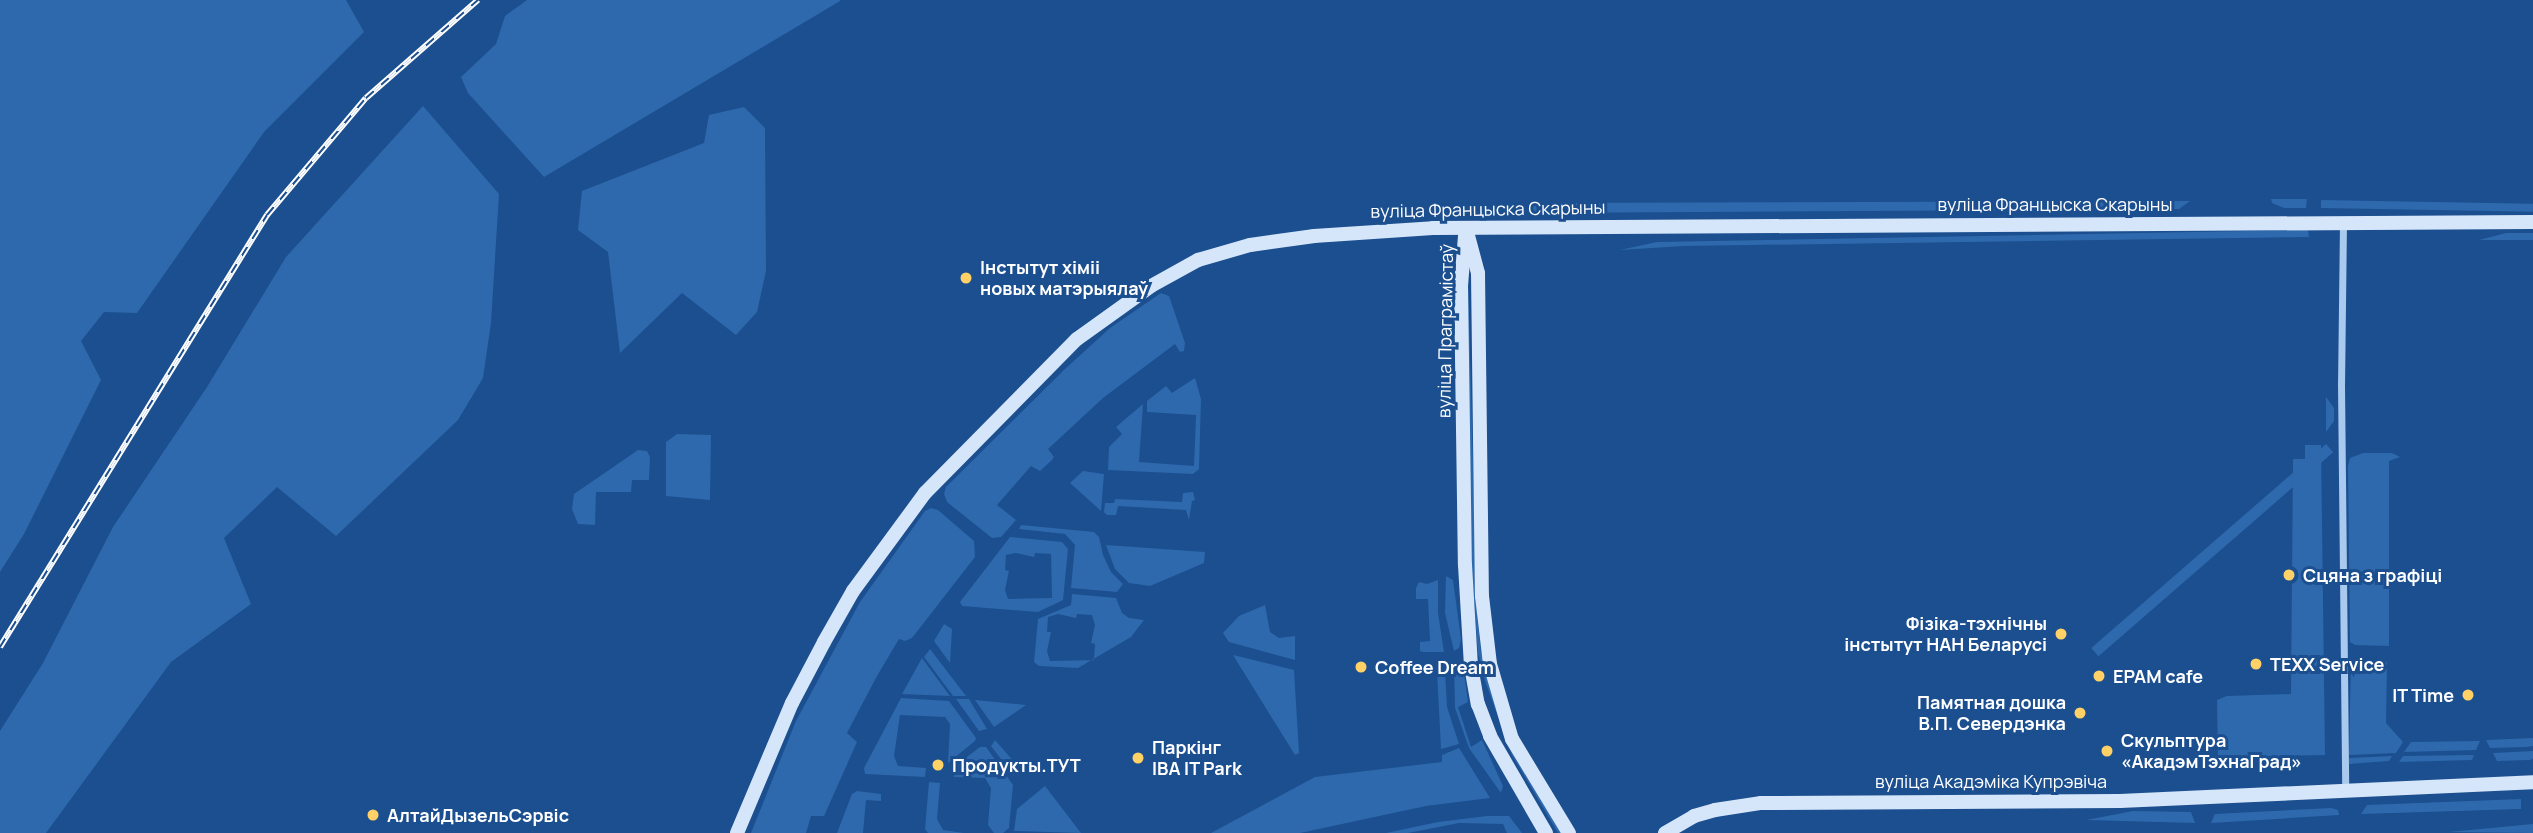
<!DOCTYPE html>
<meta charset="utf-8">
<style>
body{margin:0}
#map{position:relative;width:2533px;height:833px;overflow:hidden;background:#1b4f8f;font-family:Manrope,sans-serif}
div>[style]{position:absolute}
.green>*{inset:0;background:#2e69ad;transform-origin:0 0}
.minor>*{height:7px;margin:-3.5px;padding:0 3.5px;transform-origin:3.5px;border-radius:3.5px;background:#a9c9ee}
.secondary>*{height:14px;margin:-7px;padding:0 7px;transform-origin:7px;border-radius:7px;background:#d6e6fa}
.rail>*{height:6px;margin-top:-3px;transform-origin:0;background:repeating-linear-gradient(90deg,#1b4f8f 0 10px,#fff 0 20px);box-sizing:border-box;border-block:2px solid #fff}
.dots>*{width:19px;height:19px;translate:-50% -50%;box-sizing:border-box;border:4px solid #1b4f8f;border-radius:50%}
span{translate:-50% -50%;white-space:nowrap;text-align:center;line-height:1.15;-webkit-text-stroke:6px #1b4f8f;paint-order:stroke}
.street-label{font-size:18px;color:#fff}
.poi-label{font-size:18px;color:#fff;font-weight:700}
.left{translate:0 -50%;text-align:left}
.right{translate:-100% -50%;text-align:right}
</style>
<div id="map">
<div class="green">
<div style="clip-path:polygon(0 0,346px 0,364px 32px,264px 132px,137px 313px,104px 312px,81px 341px,101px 380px,24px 534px,0 572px)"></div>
<div style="clip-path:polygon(527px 0,840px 0,840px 1px,544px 177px,468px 93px,461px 77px,496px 44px,505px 16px)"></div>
<div style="clip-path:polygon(423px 106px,499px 194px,491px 323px,483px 378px,458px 420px,336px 536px,277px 487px,224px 538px,251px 604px,171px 662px,46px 833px,0 833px,0 731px,43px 663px,113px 527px,207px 387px,286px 257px)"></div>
<div style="clip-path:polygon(744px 107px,765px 128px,766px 271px,757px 312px,736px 335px,682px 293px,620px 353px,608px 252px,578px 230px,582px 191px,704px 143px,709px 115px)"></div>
<div style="clip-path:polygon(2271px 199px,2307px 199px,2306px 208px,2284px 208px,2272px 203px)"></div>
<div style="left:2321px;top:200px;width:212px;height:8px;rotate:1deg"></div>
<div style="clip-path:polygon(2190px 201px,2179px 209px,1529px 213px,1528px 203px)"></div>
<div style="clip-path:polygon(2308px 230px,2309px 237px,1684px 246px,1620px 250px,1657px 242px)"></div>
<div style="clip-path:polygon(2506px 233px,2533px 233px,2533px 240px,2479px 240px)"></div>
<div style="clip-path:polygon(1465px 276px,1468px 276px,1477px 614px,1481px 652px,1515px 754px,1562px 833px,1558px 833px,1512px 755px,1485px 681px,1478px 653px,1472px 576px)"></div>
<div style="clip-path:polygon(1161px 293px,1169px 296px,1185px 343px,1184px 351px,1180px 352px,1175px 344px,1103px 398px,1048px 449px,1054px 457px,1052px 460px,1040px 471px,1031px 466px,997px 505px,1016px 520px,1001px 537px,992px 538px,947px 502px,944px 494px,946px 487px,1065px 369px,1110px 328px)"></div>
<div style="clip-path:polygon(1195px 378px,1201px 399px,1199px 469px,1193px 474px,1108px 470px,1109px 447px,1122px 434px,1116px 427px,1143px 404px,1139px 462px,1194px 466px,1196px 415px,1147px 412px,1147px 401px,1166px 386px,1172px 393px)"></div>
<div style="clip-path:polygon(2326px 397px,2334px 408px,2334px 421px,2326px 432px)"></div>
<div style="clip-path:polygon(677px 434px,711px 435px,710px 500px,666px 496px,666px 442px)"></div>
<div style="left:2326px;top:444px;width:11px;height:311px;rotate:49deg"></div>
<div style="clip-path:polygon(2305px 445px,2321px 445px,2325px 755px,2218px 757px,2217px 700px,2227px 696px,2291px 694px,2293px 459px,2305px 459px)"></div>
<div style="clip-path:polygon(638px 450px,647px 451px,650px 457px,649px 480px,632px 480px,631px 492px,596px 492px,595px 525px,578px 524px,572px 509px,574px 494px)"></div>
<div style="clip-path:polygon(2363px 453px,2392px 453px,2400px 457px,2389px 461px,2389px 646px,2355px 645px,2350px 642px,2348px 466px,2350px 458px)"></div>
<div style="clip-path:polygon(1083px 471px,1104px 474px,1101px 511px,1070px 483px)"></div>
<div style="clip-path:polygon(1193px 492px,1195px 500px,1192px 501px,1189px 520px,1186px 510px,1118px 506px,1116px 515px,1107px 515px,1104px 512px,1105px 503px,1114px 503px,1115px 499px,1182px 502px,1183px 493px)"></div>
<div style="clip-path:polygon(931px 508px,938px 510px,974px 541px,975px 557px,912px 638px,905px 641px,899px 639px,877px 676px,847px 733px,857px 742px,824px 816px,811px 816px,806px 833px,751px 833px,796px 721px,860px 602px,925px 511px)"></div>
<div style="clip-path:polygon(1021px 525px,1094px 532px,1099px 537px,1103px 555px,1111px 572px,1123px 584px,1117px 592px,1071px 588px,1075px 545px,1065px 534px,1019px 529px)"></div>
<div style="clip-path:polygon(evenodd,1010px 537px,1062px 542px,1068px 549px,1063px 600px,1038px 612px,962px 606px,960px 602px,1010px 537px,1016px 553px,1034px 557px,1035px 553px,1051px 554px,1052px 598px,1008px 599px,1005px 590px,1009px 571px,1005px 570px,1006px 555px,1016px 553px)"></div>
<div style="clip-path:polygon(1106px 545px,1205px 552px,1204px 563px,1150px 586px,1129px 583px,1115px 569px)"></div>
<div style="clip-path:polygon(1446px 576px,1453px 580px,1461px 639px,1459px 648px,1454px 651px,1445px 613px)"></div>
<div style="clip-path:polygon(1438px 580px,1438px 613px,1444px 652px,1423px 652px,1420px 651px,1420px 642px,1430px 641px,1428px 599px,1416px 599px,1416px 588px,1419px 582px,1427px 584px)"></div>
<div style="clip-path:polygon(evenodd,1072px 594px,1116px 598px,1122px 613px,1129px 618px,1144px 620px,1131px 637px,1078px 668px,1039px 666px,1034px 662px,1038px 619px,1071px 605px,1072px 594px,1058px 614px,1076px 618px,1077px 614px,1092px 615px,1095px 625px,1091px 643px,1095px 644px,1094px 660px,1050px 661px,1047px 651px,1051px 632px,1047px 632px,1048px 617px,1058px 614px)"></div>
<div style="clip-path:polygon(1265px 605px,1270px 632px,1279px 638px,1295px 636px,1295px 660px,1229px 642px,1223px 633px,1239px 616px)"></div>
<div style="clip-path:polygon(944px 624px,952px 629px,950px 663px,934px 641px)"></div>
<div style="clip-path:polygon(930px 649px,966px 696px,953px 696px,924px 657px)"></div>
<div style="clip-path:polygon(1233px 655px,1294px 670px,1299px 753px,1295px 755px)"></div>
<div style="clip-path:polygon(922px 658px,950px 696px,902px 694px)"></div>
<div style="clip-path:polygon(2354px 659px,2387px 662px,2386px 723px,2403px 742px,2396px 753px,2349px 755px,2351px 661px)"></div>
<div style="clip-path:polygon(951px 666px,975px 700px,1026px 705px,994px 727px)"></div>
<div style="clip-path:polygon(1454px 667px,1461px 668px,1464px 673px,1468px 702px,1458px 707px,1471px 747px,1482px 740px,1503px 786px,1501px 793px,1469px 748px,1455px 708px)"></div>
<div style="clip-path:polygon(1437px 671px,1445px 671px,1447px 707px,1459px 744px,1441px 749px)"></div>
<div style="clip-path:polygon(901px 698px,949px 701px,976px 738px,975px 741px,948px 763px,950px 724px,945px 717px,900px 715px,894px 756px,898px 766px,926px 768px,925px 777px,865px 774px,864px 768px)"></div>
<div style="clip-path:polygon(956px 699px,969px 699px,987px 729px,979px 731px)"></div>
<div style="clip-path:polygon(2533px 738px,2533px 746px,2526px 747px,2490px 748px,2486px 740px)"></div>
<div style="clip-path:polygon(995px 740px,1016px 764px,1014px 776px,991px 746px)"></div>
<div style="clip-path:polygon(2480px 741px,2476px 750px,2404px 752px,2411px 742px)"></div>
<div style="clip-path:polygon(980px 747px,986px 747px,1013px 785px,1009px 828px,1003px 833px,994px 833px,988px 825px,991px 788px,985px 778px,954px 777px,955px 766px)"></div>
<div style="clip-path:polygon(1459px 748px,1490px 798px,1426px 806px,1300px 833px,1211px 833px,1315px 777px,1442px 762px,1442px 755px)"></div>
<div style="clip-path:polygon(2533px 751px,2533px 759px,2529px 760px,2497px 761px,2493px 753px)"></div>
<div style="clip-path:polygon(2474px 755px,2472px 760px,2399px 762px,2403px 756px)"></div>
<div style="clip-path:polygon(2392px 756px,2389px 761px,2349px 764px,2349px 758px)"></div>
<div style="clip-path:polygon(929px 782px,940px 783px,937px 819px,943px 830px,964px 833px,928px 833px,925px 829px)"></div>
<div style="clip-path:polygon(1045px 786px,1081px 833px,1014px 831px,1017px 809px)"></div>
<div style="clip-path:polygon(857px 791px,881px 794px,881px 801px,866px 800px,863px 833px,837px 833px,852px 794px)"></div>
<div style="clip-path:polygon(2521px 799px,2521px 809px,2361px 814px,2367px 805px)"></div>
<div style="clip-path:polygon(2331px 808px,2338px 810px,2339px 815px,2211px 823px,2215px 814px)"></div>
<div style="clip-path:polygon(2133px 811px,2191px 812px,2195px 823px,2086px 820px)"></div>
<div style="clip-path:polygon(1487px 816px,1509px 816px,1522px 833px,1507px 833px,1503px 824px,1459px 823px,1408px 833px,1386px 833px,1438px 822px)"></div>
<div style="clip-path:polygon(2533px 824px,2533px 833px,2449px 832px)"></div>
</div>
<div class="minor">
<div style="left:2343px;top:223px;width:161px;rotate:90.7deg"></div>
<div style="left:2341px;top:384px;width:408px;rotate:89.4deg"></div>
</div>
<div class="secondary">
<div style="left:1466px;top:228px;width:47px;rotate:75.1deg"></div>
<div style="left:1478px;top:273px;width:323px;rotate:89.3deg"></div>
<div style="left:1482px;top:596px;width:68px;rotate:83.3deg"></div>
<div style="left:1490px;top:664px;width:78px;rotate:73.7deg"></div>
<div style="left:1512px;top:739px;width:110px;rotate:58.8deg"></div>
<div style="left:1465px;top:236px;width:50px;rotate:94.6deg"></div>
<div style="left:1461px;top:286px;width:279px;rotate:89.2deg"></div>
<div style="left:1465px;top:565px;width:101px;rotate:86.6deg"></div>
<div style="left:1471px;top:666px;width:39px;rotate:80deg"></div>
<div style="left:1478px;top:704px;width:34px;rotate:69deg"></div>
<div style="left:1490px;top:736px;width:112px;rotate:60deg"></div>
<div style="left:737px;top:833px;width:141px;rotate:-67.1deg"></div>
<div style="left:792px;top:703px;width:69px;rotate:-62.3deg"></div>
<div style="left:824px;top:642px;width:59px;rotate:-60.4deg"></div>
<div style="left:853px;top:591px;width:122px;rotate:-53.7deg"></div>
<div style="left:925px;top:493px;width:216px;rotate:-45.4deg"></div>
<div style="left:1077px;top:339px;width:91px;rotate:-35.6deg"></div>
<div style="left:1151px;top:286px;width:54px;rotate:-29deg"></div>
<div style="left:1198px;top:260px;width:54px;rotate:-16.1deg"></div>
<div style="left:1250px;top:245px;width:65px;rotate:-8deg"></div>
<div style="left:1314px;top:236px;width:119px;rotate:-3.8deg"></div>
<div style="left:1433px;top:228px;width:1100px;rotate:-0.31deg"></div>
<div style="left:1665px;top:833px;width:34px;rotate:-30deg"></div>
<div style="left:1694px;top:816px;width:22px;rotate:-16deg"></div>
<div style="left:1715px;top:810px;width:47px;rotate:-8.7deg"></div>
<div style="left:1761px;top:803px;width:359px;rotate:-0.3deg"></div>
<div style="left:2120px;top:801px;width:413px;rotate:-2.6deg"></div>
</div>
<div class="rail">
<div style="left:0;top:647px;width:508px;rotate:-58.28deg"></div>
<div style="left:267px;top:215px;width:153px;rotate:-49.8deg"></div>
<div style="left:366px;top:98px;width:149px;rotate:-41.2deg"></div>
</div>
<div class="dots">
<div style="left:966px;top:278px;background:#ffd166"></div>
<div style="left:2289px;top:575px;background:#ffd166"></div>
<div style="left:2061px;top:634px;background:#ffd166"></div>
<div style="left:2256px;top:664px;background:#ffd166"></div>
<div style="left:1361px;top:667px;background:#ffd166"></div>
<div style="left:2099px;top:676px;background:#ffd166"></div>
<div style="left:2468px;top:695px;background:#ffd166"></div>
<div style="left:2080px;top:713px;background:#ffd166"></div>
<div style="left:2107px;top:751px;background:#ffd166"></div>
<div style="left:1138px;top:758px;background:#ffd166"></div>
<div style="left:938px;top:765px;background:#ffd166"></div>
<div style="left:373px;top:815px;background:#ffd166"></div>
</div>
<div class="street-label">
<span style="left:2055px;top:204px">вуліца Францыска Скарыны</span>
<span style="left:1488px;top:209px;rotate:-1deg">вуліца Францыска Скарыны</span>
<span style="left:1445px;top:331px;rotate:-89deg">вуліца Праграмістаў</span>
<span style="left:1991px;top:781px">вуліца Акадэміка Купрэвіча</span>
</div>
<div class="poi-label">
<span class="left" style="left:980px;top:278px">Інстытут хіміі<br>новых матэрыялаў</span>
<span class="left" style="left:2303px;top:575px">Сцяна з графіці</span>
<span class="right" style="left:2047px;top:634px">Фізіка-тэхнічны<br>інстытут НАН Беларусі</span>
<span class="left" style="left:2270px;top:664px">TEXX Service</span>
<span class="left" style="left:1375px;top:667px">Coffee Dream</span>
<span class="left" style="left:2113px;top:676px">EPAM cafe</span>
<span class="right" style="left:2454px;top:695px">IT Time</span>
<span class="right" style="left:2066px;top:713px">Памятная дошка<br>В.П. Севердэнка</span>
<span class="left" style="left:2121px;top:751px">Скульптура<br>«АкадэмТэхнаГрад»</span>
<span class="left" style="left:1152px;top:758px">Паркінг<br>IBA IT Park</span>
<span class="left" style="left:952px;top:765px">Продукты.ТУТ</span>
<span class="left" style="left:387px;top:815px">АлтайДызельСэрвіс</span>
</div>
</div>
